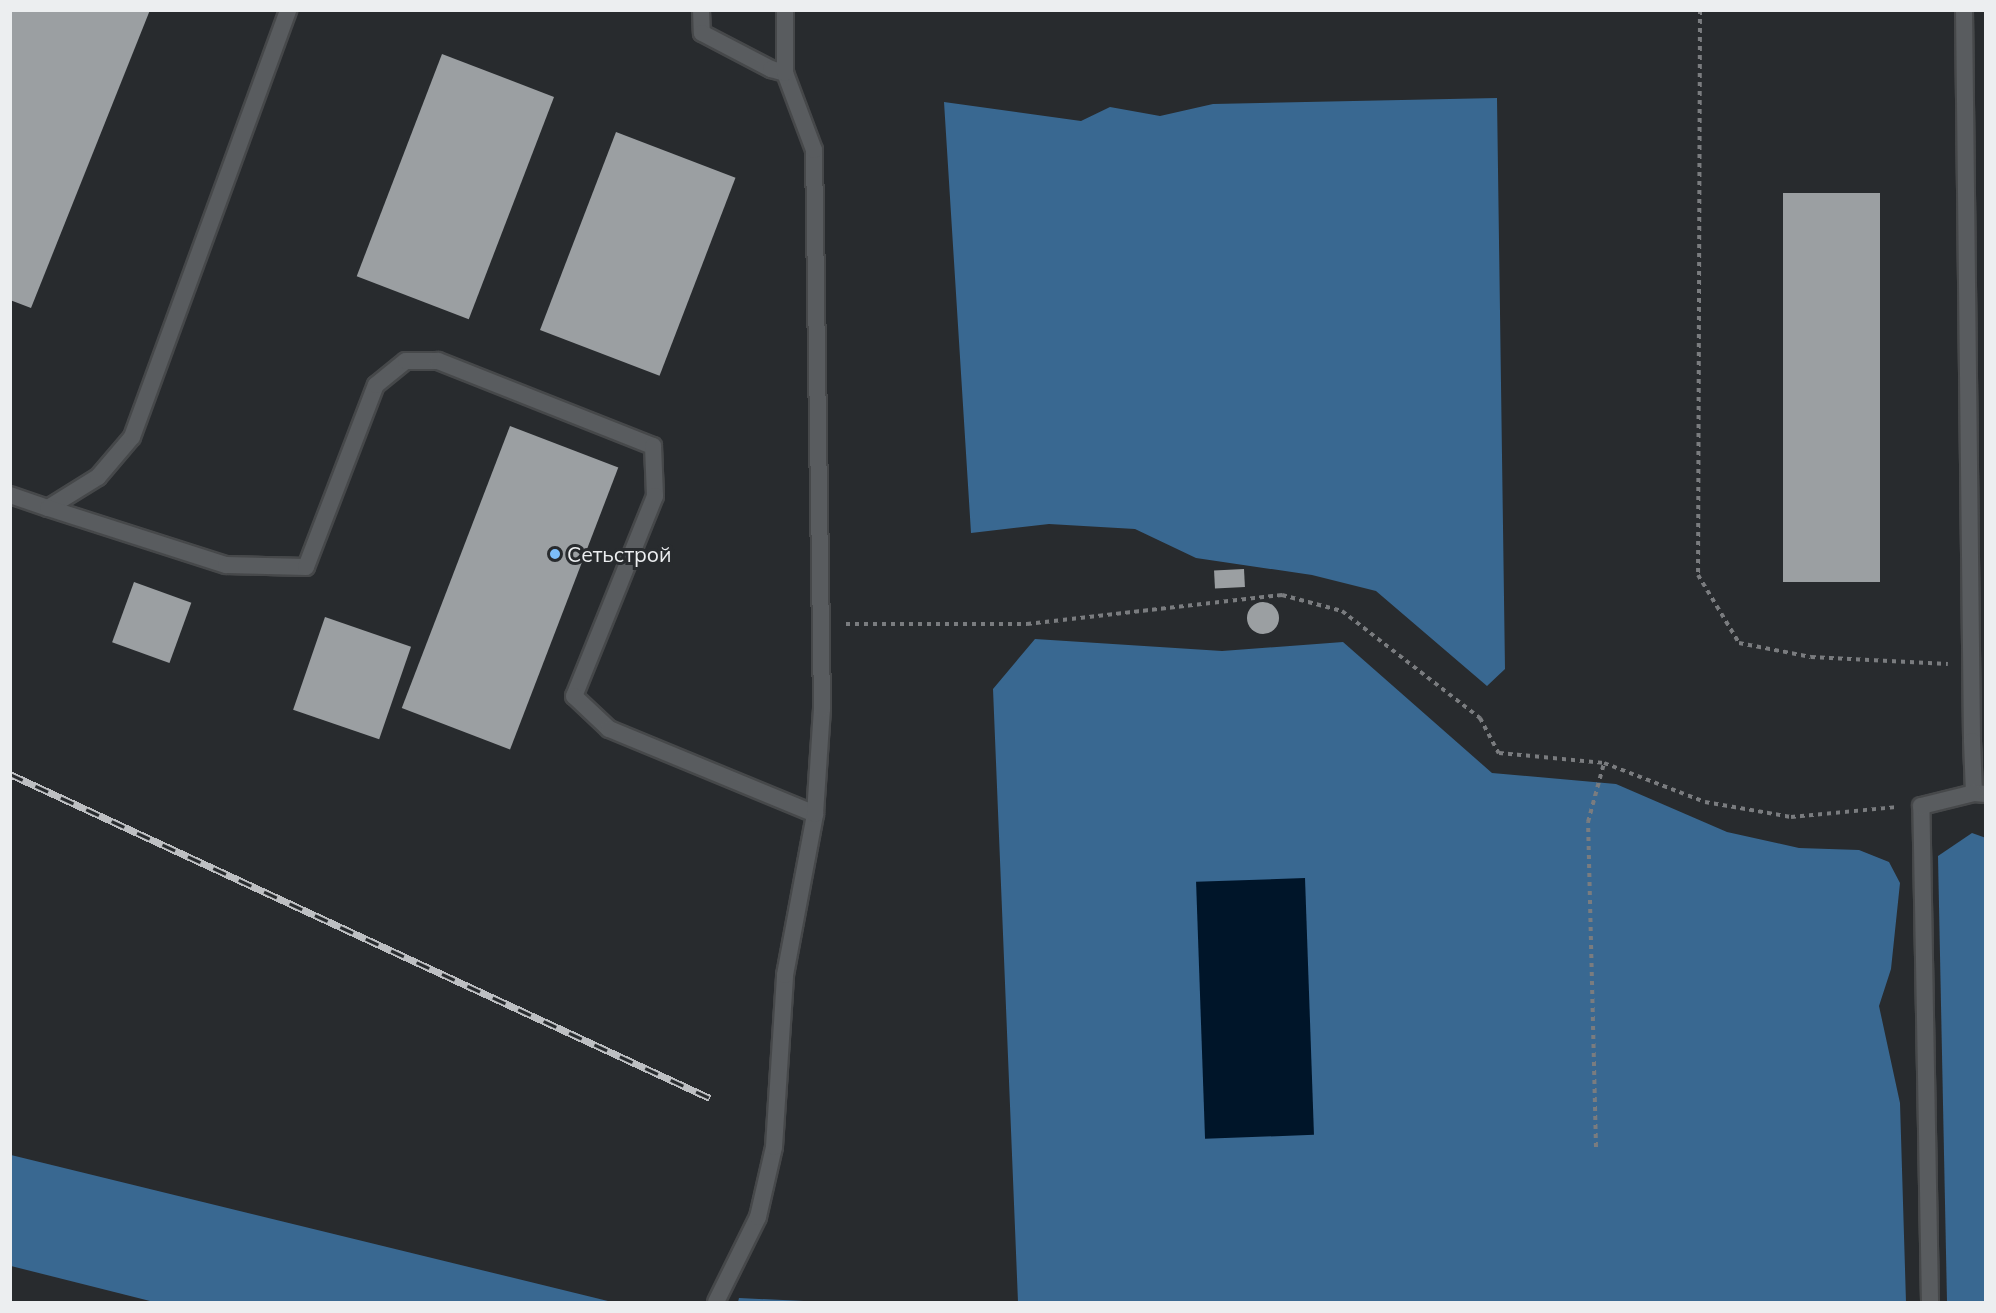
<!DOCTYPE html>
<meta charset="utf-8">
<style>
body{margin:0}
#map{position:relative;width:1996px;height:1313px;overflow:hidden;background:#282b2e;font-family:Mulish,sans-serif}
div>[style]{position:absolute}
.forest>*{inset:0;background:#396891}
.water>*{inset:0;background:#001529;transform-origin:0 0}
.building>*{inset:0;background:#9b9fa2;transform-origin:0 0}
.round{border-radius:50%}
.path>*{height:4px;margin-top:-2px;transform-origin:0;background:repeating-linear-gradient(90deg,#7a7c7f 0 4.5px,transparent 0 9px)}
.roads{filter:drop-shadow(2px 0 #46484a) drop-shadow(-2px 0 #46484a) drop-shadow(0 2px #46484a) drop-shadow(0 -2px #46484a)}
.lane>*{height:16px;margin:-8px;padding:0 8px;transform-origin:8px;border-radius:8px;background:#595c5f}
.rail>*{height:7px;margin-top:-3.5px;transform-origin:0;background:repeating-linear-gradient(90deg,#282b2e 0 14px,#bdbfc2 0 28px);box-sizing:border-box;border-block:2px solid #bdbfc2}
.dots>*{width:16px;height:16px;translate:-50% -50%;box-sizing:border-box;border:3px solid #282b2e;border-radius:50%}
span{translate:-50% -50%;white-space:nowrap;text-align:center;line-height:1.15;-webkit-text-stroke:6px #282b2e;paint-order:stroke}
.poi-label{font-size:21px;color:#eceef0}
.left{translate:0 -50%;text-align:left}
.frame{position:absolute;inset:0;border:12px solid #eceef0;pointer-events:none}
</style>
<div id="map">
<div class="forest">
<div style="clip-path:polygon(1497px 98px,1505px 669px,1487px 686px,1376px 591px,1312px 575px,1196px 558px,1135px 529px,1049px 524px,971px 533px,944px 102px,1081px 121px,1110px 107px,1160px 116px,1213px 104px)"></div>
<div style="clip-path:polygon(1035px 639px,1222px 651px,1343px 642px,1492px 773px,1616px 784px,1727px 832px,1799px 848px,1859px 850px,1889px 862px,1900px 883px,1891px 969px,1879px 1006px,1900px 1103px,1906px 1302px,1018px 1302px,993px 689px)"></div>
<div style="clip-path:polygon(1972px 833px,1986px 838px,1985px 1302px,1947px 1302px,1938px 856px)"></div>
<div style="clip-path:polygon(10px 1155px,11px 1155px,612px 1302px,154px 1302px,11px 1266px)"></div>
<div style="clip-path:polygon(739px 1298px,825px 1302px,738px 1302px)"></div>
</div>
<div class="water">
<div style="left:1305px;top:878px;width:257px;height:109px;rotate:88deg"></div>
</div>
<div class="building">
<div style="clip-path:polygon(10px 10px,150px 10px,31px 308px,10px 300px)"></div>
<div style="left:442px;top:54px;width:120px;height:238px;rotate:21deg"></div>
<div style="left:616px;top:132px;width:128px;height:212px;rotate:21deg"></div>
<div style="left:1783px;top:193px;width:97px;height:389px"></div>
<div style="left:510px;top:426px;width:116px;height:302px;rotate:21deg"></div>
<div style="left:1244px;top:569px;width:18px;height:30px;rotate:87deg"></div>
<div style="left:134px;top:582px;width:61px;height:64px;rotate:20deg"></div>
<div class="round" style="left:1247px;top:602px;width:32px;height:32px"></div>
<div style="left:325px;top:617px;width:91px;height:98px;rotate:19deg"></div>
</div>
<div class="path">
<div style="left:1700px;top:10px;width:565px;rotate:90.2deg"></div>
<div style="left:1698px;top:575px;width:79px;rotate:58.9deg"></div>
<div style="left:1739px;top:643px;width:73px;rotate:11deg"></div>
<div style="left:1811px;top:657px;width:137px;rotate:2.9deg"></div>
<div style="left:846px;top:624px;width:181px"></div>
<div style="left:1027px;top:624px;width:257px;rotate:-6.5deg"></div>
<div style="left:1282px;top:595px;width:62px;rotate:14.9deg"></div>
<div style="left:1342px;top:611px;width:175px;rotate:37.8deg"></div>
<div style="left:1480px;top:718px;width:40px;rotate:62deg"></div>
<div style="left:1499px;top:753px;width:105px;rotate:5.4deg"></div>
<div style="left:1604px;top:763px;width:108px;rotate:21.1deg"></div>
<div style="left:1705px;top:802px;width:87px;rotate:9.9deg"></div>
<div style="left:1791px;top:817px;width:105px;rotate:-5.4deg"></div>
<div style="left:1596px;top:1147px;width:325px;rotate:-91.4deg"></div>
<div style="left:1588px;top:822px;width:61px;rotate:-74.8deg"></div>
</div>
<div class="roads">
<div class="lane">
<div style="left:701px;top:10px;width:23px;rotate:88deg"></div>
<div style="left:702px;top:33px;width:78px;rotate:27.6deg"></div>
<div style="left:771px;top:69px;width:15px;rotate:16deg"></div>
<div style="left:1964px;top:10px;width:731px;rotate:89.37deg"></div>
<div style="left:1972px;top:741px;width:52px;rotate:87.8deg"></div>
<div style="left:1974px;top:793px;width:12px;rotate:5deg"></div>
<div style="left:10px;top:495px;width:40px;rotate:18.9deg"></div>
<div style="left:48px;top:508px;width:59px;rotate:-31.8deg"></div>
<div style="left:98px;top:477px;width:52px;rotate:-49.6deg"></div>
<div style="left:132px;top:437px;width:455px;rotate:-69.9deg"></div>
<div style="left:48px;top:508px;width:187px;rotate:17.8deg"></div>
<div style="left:226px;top:565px;width:80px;rotate:1.4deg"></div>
<div style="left:306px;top:567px;width:195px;rotate:-69deg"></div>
<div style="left:376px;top:385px;width:38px;rotate:-39deg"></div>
<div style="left:406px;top:361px;width:32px"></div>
<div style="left:438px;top:361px;width:231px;rotate:21.6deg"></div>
<div style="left:653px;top:446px;width:50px;rotate:87.7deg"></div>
<div style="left:655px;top:496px;width:216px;rotate:112deg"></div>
<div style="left:574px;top:696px;width:48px;rotate:43.3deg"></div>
<div style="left:609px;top:729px;width:223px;rotate:22.4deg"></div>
<div style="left:716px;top:1302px;width:95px;rotate:-63.7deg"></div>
<div style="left:758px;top:1217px;width:72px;rotate:-77.1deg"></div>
<div style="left:774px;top:1147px;width:172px;rotate:-86.3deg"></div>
<div style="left:785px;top:975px;width:164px;rotate:-79.4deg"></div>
<div style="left:815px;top:814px;width:105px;rotate:-86.2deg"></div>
<div style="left:822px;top:709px;width:559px;rotate:-90.82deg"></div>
<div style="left:814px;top:150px;width:82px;rotate:-110.6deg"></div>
<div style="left:785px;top:73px;width:63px;rotate:-90deg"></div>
<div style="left:1930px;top:1302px;width:496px;rotate:-91deg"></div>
<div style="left:1921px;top:806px;width:55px;rotate:-13.8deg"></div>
</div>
</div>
<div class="rail">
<div style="left:10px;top:774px;width:771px;rotate:24.84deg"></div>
</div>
<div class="dots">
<div style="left:555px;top:554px;background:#7dbef9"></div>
</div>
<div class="poi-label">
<span class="left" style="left:567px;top:554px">Сетьстрой</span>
</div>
<div class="frame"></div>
</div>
